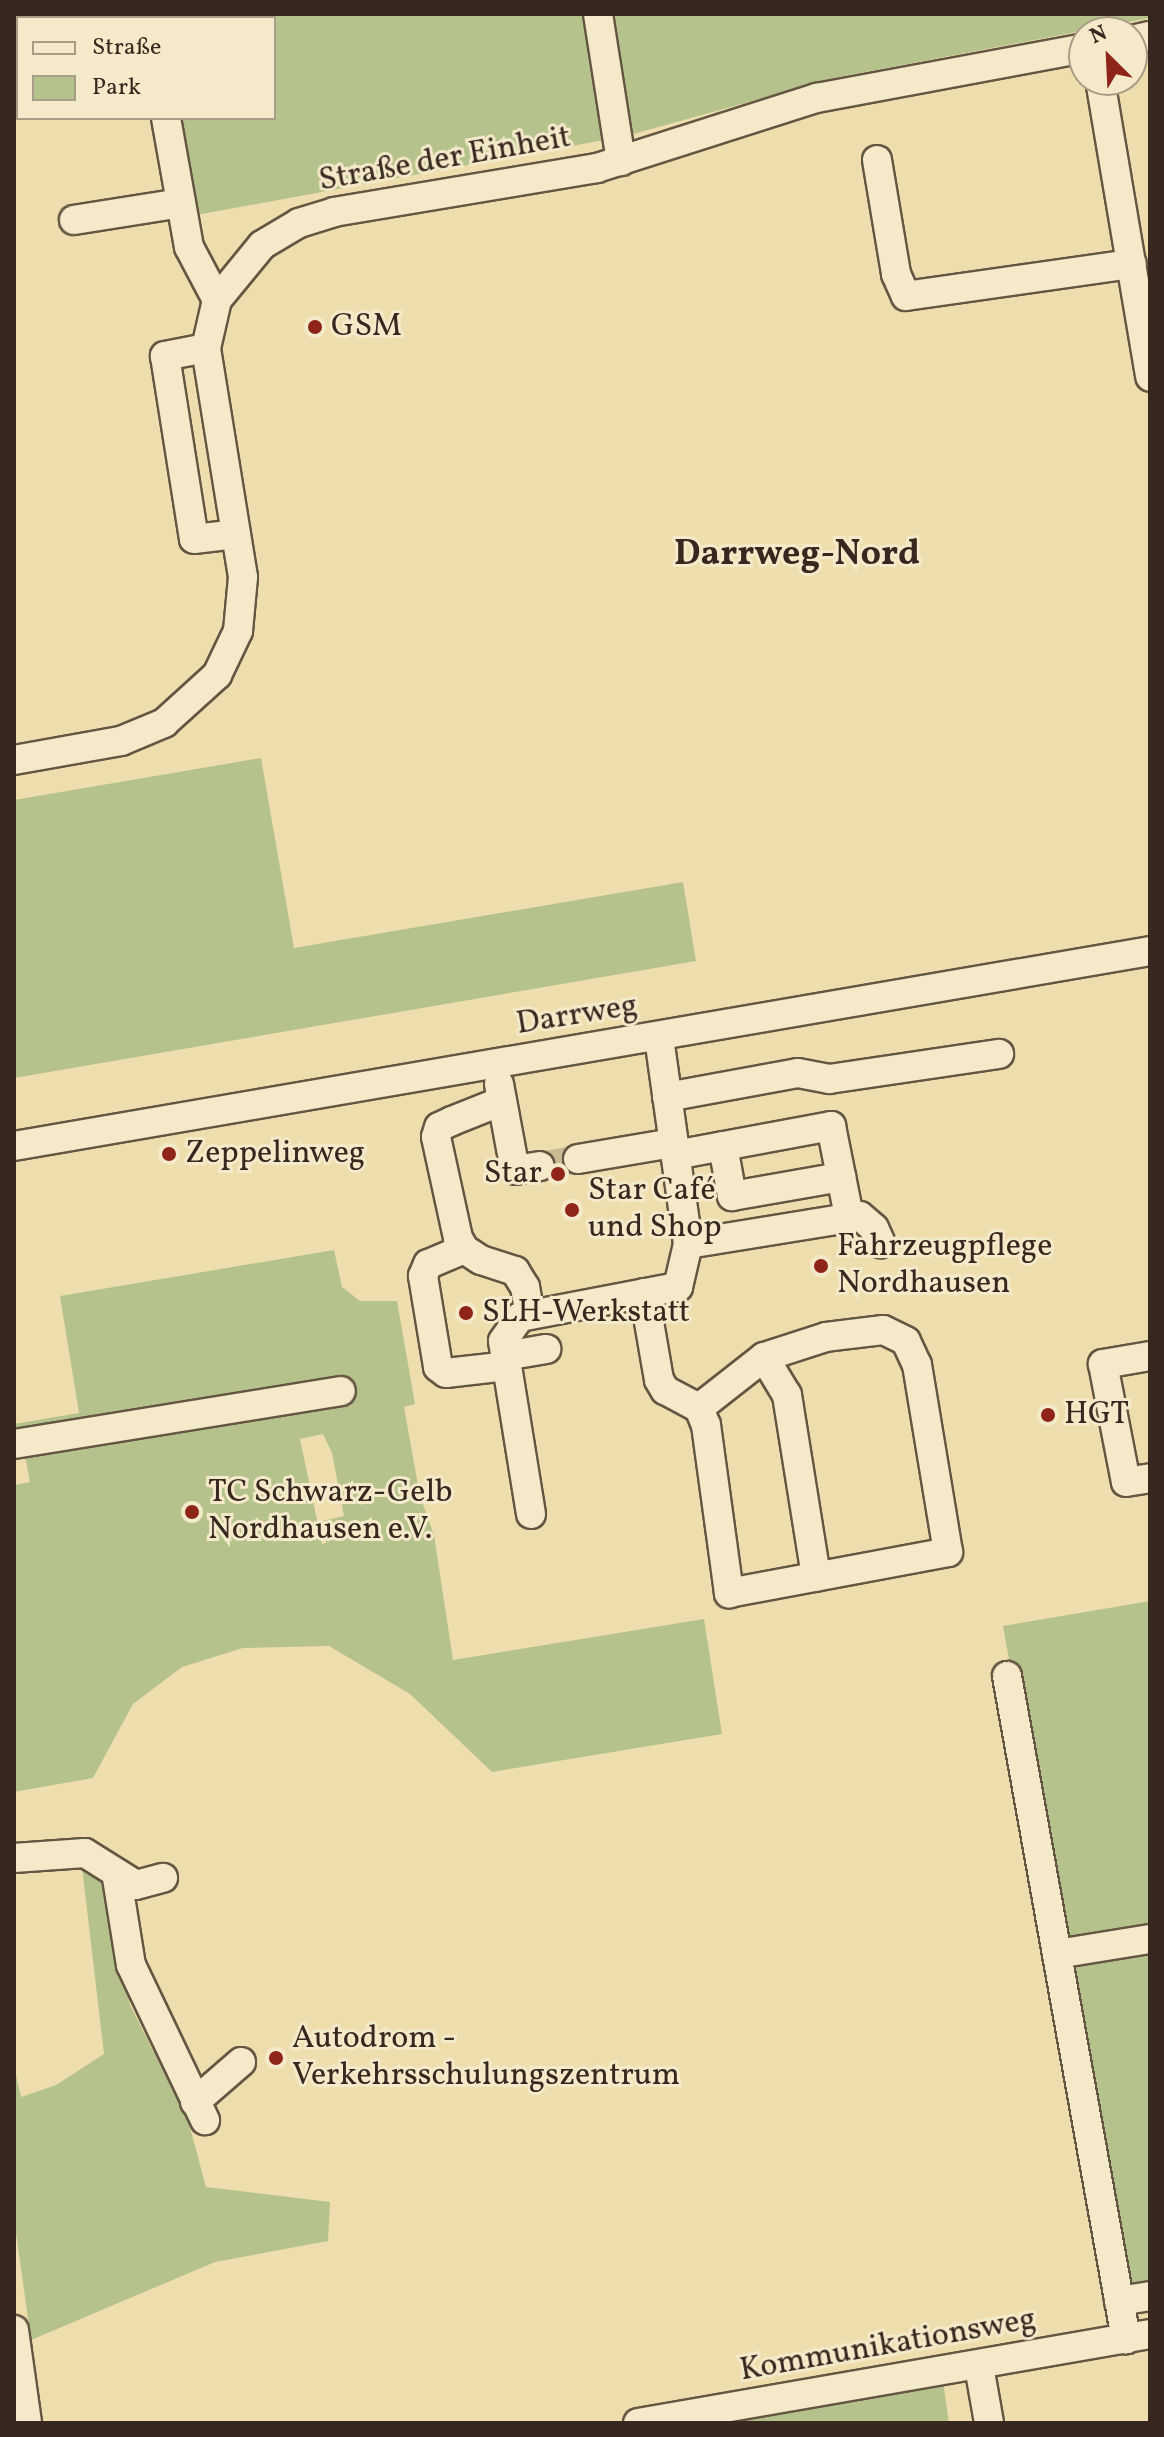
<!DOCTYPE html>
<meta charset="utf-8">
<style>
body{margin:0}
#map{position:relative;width:1164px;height:2437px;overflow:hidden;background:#eedead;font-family:Vollkorn,serif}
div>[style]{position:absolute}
.green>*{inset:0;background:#b6c28b}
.minor-tunnel>*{height:28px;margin-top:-14px;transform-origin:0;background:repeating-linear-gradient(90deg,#c9ba91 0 28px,transparent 0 42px)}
.roads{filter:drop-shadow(2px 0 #645642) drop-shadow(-2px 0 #645642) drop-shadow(0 2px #645642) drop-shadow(0 -2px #645642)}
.minor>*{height:28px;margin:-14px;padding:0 14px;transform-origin:14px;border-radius:14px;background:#f4eaca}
.dots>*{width:22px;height:22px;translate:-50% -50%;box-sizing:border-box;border:4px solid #f4eaca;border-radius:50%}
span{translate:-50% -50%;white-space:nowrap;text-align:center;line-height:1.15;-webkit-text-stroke:6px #f4eaca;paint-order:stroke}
.street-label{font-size:32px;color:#36281f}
.poi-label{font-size:32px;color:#36281f}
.left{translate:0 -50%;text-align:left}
.right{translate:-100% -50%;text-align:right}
.quarter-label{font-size:36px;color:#36281f;font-weight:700}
.frame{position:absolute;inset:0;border:16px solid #36281f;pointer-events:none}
.legend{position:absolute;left:16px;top:16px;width:260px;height:104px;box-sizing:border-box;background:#f4eaca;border:2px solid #a89c86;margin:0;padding:10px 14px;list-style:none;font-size:24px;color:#36281f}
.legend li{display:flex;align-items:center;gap:16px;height:40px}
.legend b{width:40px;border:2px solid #a89c86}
.north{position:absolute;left:1068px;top:16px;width:80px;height:80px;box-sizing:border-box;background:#f4eaca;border:2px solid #a89c86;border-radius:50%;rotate:336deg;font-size:22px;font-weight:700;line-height:32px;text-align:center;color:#36281f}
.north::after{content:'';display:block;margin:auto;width:28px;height:36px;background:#8f2418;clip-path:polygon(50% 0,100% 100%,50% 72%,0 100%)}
</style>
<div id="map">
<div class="green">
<div style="clip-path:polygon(157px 14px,1150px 14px,1150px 18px,839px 77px,626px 136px,191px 216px,175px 118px,274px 118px,274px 18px)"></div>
<div style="clip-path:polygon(261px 758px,294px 948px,683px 882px,696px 961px,14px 1078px,14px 800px)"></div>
<div style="clip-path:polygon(evenodd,334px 1250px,342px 1287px,360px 1301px,397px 1301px,415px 1404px,404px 1407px,420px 1496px,434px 1535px,453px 1660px,704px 1619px,722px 1734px,492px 1772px,410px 1694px,329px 1646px,243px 1648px,182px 1667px,133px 1704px,93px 1778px,14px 1792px,14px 1485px,30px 1482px,25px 1456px,14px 1458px,14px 1424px,79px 1413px,60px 1296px,334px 1250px,323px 1434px,332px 1453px,344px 1516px,322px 1521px,326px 1543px,322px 1544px,300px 1439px,323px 1434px)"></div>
<div style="clip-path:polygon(1150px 1601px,1150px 2291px,1123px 2295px,1003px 1626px)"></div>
<div style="clip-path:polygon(82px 1867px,95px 1870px,107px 1887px,130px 2005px,188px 2120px,206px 2187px,330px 2202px,328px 2241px,215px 2262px,31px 2340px,14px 2219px,14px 2066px,21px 2097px,56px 2085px,104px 2054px)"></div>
<div style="clip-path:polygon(943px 2381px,949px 2423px,699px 2423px)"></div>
</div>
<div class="minor-tunnel">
<div style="left:540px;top:1166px;width:39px;rotate:-10deg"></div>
</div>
<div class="roads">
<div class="minor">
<div style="left:148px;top:14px;width:4px;rotate:90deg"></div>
<div style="left:598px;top:14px;width:149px;rotate:81.1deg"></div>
<div style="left:1132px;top:40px;width:18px;rotate:-13deg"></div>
<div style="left:1100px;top:80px;width:301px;rotate:80.4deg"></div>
<div style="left:166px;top:118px;width:131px;rotate:79.9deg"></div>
<div style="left:189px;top:247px;width:60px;rotate:62.2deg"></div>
<div style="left:877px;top:160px;width:116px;rotate:80.5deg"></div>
<div style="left:896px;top:274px;width:24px;rotate:66deg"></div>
<div style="left:906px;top:296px;width:228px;rotate:-8.1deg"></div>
<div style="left:74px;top:220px;width:108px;rotate:-9deg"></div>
<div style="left:206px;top:348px;width:42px;rotate:169deg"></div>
<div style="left:165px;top:356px;width:185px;rotate:81deg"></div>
<div style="left:194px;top:539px;width:42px;rotate:-6.8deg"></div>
<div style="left:14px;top:760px;width:109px;rotate:-10.1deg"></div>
<div style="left:121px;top:741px;width:47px;rotate:-22.7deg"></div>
<div style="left:164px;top:723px;width:72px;rotate:-42.2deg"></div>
<div style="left:217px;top:675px;width:49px;rotate:-64.5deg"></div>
<div style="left:238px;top:631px;width:54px;rotate:-84.7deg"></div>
<div style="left:243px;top:577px;width:232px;rotate:-99.2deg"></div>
<div style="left:206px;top:348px;width:49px;rotate:-77.1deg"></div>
<div style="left:217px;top:300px;width:71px;rotate:-50.7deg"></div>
<div style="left:262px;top:245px;width:43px;rotate:-30.7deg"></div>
<div style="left:299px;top:223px;width:37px;rotate:-17deg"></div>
<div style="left:334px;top:212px;width:267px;rotate:-9.5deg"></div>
<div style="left:597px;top:168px;width:231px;rotate:-17.7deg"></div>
<div style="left:817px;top:98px;width:272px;rotate:-10.6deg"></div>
<div style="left:499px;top:1084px;width:87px;rotate:79.5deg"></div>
<div style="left:515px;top:1170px;width:25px;rotate:-9deg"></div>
<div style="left:667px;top:1097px;width:133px;rotate:-10.4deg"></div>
<div style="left:798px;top:1073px;width:32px;rotate:11deg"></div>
<div style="left:829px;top:1079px;width:172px;rotate:-8.4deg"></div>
<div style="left:502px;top:1101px;width:54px;rotate:158.2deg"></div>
<div style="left:452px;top:1121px;width:14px;rotate:155deg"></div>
<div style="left:439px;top:1127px;width:10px;rotate:107deg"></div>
<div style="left:436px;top:1137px;width:103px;rotate:77.7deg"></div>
<div style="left:458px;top:1238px;width:13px;rotate:61deg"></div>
<div style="left:464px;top:1249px;width:20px;rotate:33deg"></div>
<div style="left:481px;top:1260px;width:36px;rotate:18deg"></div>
<div style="left:515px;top:1271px;width:19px;rotate:58deg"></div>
<div style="left:525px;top:1287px;width:28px;rotate:80deg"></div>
<div style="left:14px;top:1146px;width:1153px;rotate:-9.74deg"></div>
<div style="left:723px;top:1146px;width:51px;rotate:79.8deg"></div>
<div style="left:732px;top:1196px;width:111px;rotate:-9.9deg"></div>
<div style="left:675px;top:1155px;width:159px;rotate:-10.5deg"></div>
<div style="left:831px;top:1126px;width:92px;rotate:78.7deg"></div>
<div style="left:578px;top:1159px;width:96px;rotate:-9.6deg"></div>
<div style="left:688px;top:1244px;width:174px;rotate:-9.2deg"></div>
<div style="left:860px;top:1216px;width:18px;rotate:41deg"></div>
<div style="left:874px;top:1228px;width:17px;rotate:66deg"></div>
<div style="left:464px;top:1249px;width:39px;rotate:157deg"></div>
<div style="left:428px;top:1264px;width:13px;rotate:113deg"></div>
<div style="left:423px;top:1276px;width:92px;rotate:80.6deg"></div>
<div style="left:438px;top:1367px;width:10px;rotate:37deg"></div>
<div style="left:446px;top:1373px;width:61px;rotate:-6.5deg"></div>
<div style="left:644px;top:1293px;width:88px;rotate:80.2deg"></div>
<div style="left:659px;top:1380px;width:12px;rotate:59deg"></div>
<div style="left:665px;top:1390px;width:38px;rotate:28deg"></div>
<div style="left:699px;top:1408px;width:18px;rotate:68deg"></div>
<div style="left:706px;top:1425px;width:170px;rotate:82.2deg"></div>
<div style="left:729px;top:1593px;width:223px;rotate:-10.6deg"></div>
<div style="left:948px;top:1552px;width:190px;rotate:-99.4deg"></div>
<div style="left:917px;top:1365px;width:26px;rotate:-115deg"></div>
<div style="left:906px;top:1341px;width:25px;rotate:-154deg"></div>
<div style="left:883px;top:1330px;width:57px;rotate:173deg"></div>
<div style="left:826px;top:1337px;width:65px;rotate:162.1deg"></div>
<div style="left:764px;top:1357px;width:83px;rotate:141.9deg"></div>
<div style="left:505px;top:1356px;width:42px;rotate:-9.7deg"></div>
<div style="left:1150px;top:1356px;width:48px;rotate:170.3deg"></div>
<div style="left:1103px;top:1364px;width:120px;rotate:79deg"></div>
<div style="left:1126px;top:1482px;width:24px;rotate:-9deg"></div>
<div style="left:764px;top:1357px;width:44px;rotate:58.8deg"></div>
<div style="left:787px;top:1395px;width:184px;rotate:80.9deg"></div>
<div style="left:14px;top:1444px;width:331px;rotate:-9.2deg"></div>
<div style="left:531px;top:1514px;width:175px;rotate:-99.2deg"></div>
<div style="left:503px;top:1341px;width:29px;rotate:-55deg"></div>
<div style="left:520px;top:1317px;width:161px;rotate:-10.8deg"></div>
<div style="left:678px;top:1287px;width:44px;rotate:-76.9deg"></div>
<div style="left:688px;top:1244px;width:209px;rotate:-98deg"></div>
<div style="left:1007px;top:1676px;width:674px;rotate:79.82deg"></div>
<div style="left:14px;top:1858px;width:71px;rotate:-4deg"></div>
<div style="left:85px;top:1853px;width:60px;rotate:32.1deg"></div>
<div style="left:136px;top:1885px;width:28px;rotate:-15deg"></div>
<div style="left:117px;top:1878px;width:88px;rotate:80.9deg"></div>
<div style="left:131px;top:1965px;width:172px;rotate:64.5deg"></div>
<div style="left:1057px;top:1954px;width:94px;rotate:-9.2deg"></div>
<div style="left:195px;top:2102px;width:61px;rotate:-41deg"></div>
<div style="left:1119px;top:2301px;width:31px;rotate:-9deg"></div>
<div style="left:14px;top:2330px;width:94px;rotate:82deg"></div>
<div style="left:979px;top:2366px;width:58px;rotate:80deg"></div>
<div style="left:638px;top:2423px;width:520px;rotate:-9.86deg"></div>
</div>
</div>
<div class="dots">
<div style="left:315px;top:327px;background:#8f2418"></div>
<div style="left:169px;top:1154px;background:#8f2418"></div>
<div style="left:558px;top:1174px;background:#8f2418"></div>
<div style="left:572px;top:1210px;background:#8f2418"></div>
<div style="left:821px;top:1266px;background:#8f2418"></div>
<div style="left:466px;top:1313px;background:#8f2418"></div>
<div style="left:1048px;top:1415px;background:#8f2418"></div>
<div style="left:192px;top:1512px;background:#8f2418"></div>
<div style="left:276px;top:2058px;background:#8f2418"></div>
</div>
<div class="street-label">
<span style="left:445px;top:160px;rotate:-10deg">Straße der Einheit</span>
<span style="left:577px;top:1016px;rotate:-9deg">Darrweg</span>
<span style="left:888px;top:2346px;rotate:-10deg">Kommunikationsweg</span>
</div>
<div class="poi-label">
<span class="left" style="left:331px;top:327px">GSM</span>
<span class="left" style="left:185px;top:1154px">Zeppelinweg</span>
<span class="right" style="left:542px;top:1174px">Star</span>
<span class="left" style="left:588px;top:1210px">Star Café<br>und Shop</span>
<span class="left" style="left:837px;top:1266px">Fahrzeugpflege<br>Nordhausen</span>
<span class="left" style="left:482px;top:1313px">SLH-Werkstatt</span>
<span class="left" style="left:1064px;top:1415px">HGT</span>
<span class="left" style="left:208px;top:1512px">TC Schwarz-Gelb<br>Nordhausen e.V.</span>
<span class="left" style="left:292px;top:2058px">Autodrom -<br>Verkehrsschulungszentrum</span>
</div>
<div class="quarter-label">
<span style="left:797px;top:556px">Darrweg-Nord</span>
</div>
<div class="frame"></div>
<ul class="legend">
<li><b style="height:10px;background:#f4eaca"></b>Straße</li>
<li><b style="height:22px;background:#b6c28b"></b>Park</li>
</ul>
<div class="north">N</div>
</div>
